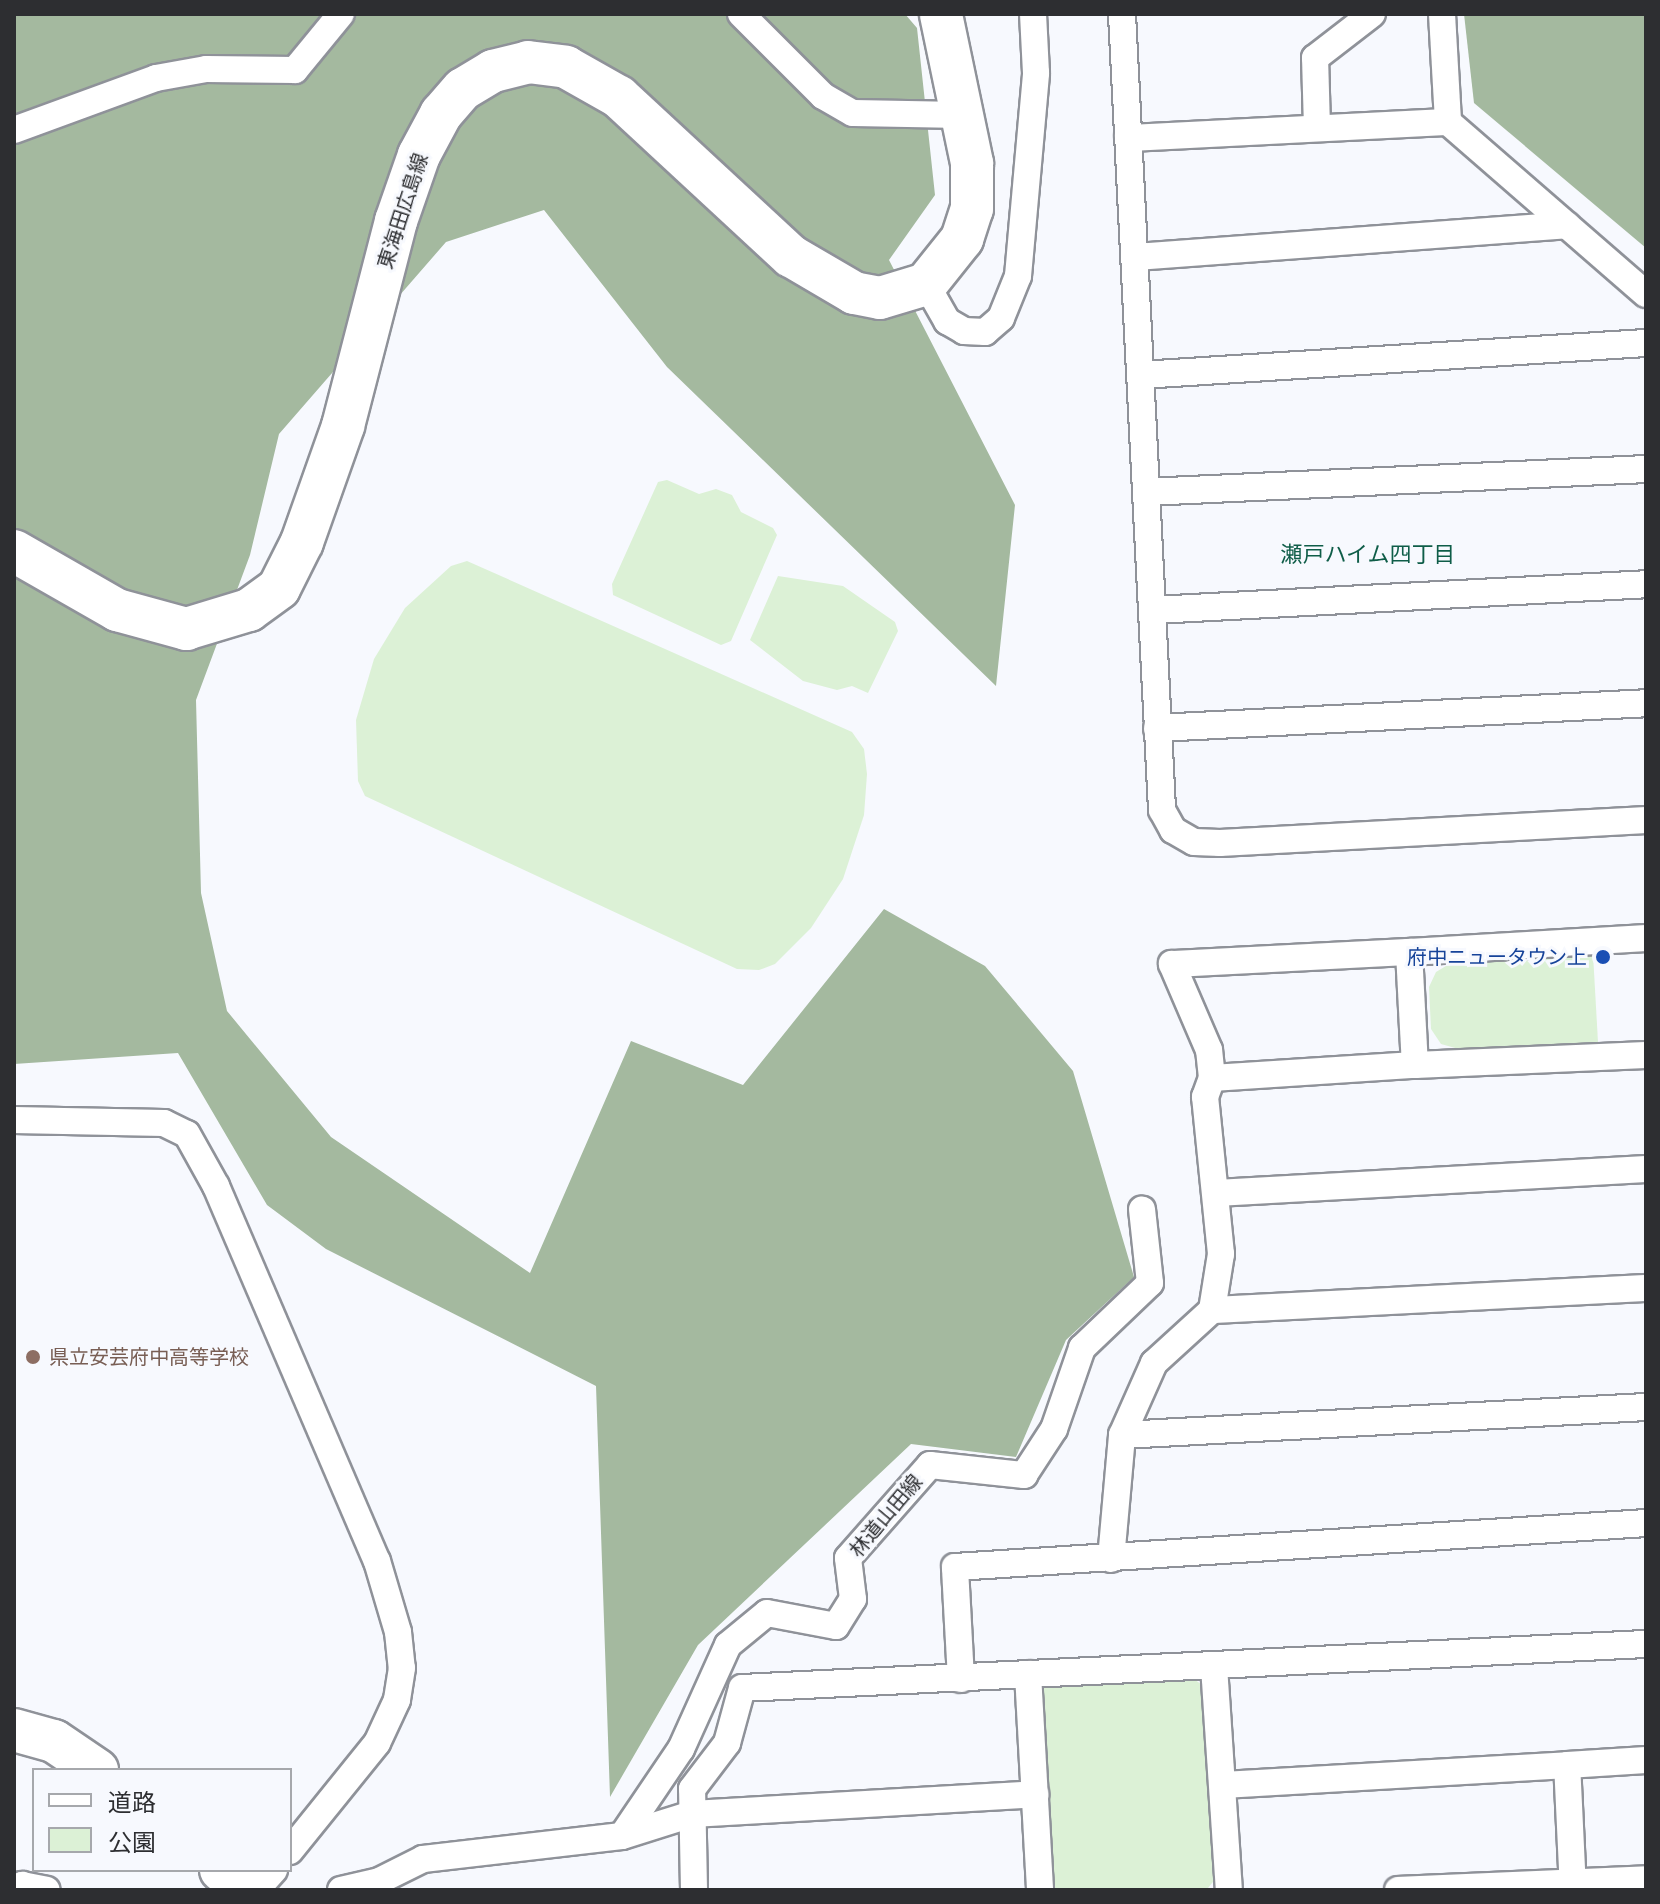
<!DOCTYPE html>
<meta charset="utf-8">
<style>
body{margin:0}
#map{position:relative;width:1660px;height:1904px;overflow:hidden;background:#f7f9fe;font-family:"Public Sans","Noto Sans JP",sans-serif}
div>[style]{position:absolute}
.green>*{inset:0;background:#dcf1d6}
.forest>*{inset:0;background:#a4b99f}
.roads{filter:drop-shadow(2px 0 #8f9299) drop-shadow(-2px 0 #8f9299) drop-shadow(0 2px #8f9299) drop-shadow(0 -2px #8f9299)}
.street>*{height:26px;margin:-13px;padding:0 13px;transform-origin:13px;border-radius:13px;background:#fff}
.primary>*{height:42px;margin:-21px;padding:0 21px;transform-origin:21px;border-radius:21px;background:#fff}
.dots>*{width:22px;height:22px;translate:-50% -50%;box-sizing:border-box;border:4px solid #f7f9fe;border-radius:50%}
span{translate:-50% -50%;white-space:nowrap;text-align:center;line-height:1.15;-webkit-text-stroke:6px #f7f9fe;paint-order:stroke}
.street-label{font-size:20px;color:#2d2e31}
.transit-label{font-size:20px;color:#164399}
.right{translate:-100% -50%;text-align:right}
.education-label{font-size:20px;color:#785e54}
.left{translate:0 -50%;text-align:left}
.neighbourhood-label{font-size:22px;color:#0f5d48}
.frame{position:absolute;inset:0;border:16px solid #2d2e31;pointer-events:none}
.legend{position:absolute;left:32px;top:1768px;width:260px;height:104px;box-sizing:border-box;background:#f7f9fe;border:2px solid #a6a8ac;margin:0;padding:10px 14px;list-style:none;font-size:24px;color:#2d2e31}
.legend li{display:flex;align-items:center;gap:16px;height:40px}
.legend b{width:40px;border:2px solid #a6a8ac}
</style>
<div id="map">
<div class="green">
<div style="clip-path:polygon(667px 480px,699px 494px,716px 489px,732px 495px,741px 512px,773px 528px,777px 535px,731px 641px,721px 645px,613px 595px,612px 584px,658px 482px)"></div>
<div style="clip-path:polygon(467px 561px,852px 732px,864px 749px,867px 774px,864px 815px,843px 879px,811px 928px,775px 964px,759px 970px,737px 969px,365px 796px,358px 781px,356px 720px,374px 659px,405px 608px,451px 566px)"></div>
<div style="clip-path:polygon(778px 576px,843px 586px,895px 622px,898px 631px,868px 693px,852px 686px,837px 690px,803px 681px,750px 640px)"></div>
<div style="clip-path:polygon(1593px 954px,1598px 1042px,1466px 1051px,1441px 1044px,1431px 1029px,1429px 987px,1436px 972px,1456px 960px)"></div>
<div style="clip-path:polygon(1192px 1678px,1204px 1686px,1217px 1877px,1208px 1888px,1179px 1890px,1051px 1890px,1037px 1696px,1045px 1685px)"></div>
</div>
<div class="forest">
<div style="clip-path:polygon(14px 14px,905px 14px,917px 28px,935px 195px,889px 260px,1015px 505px,996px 686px,667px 367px,544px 210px,446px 242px,279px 434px,250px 555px,196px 700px,201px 893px,227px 1011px,331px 1137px,530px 1273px,631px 1041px,743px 1085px,884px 909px,985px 966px,1073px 1071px,1134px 1277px,1066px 1340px,1016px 1457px,911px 1444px,698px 1645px,610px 1797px,596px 1386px,326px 1249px,267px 1205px,178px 1053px,14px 1064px)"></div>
<div style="clip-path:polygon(1464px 14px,1646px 14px,1646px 248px,1474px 103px)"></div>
</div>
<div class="roads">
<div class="street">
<div style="left:741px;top:14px;width:116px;rotate:45deg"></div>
<div style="left:823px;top:96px;width:34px;rotate:30deg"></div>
<div style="left:853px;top:113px;width:109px;rotate:1.1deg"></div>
<div style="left:1122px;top:14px;width:797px;rotate:87.12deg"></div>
<div style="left:1162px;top:810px;width:23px;rotate:61deg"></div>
<div style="left:1173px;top:830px;width:24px;rotate:30deg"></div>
<div style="left:1194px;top:842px;width:26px;rotate:2deg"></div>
<div style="left:1220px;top:843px;width:427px;rotate:-3.1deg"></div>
<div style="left:1442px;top:14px;width:108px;rotate:86.8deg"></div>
<div style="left:1317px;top:128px;width:70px;rotate:-91.6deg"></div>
<div style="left:1315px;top:58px;width:72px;rotate:-37.7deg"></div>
<div style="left:14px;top:130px;width:151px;rotate:-20.1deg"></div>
<div style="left:156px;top:78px;width:51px;rotate:-10.2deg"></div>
<div style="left:206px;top:69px;width:89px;rotate:0.6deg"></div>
<div style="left:295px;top:70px;width:72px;rotate:-50.6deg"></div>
<div style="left:1128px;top:138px;width:320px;rotate:-2.9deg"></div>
<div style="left:1448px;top:122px;width:262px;rotate:41deg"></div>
<div style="left:1135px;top:257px;width:433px;rotate:-4.2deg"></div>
<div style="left:926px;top:284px;width:43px;rotate:60.4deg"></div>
<div style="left:947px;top:321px;width:20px;rotate:30deg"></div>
<div style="left:964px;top:331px;width:21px;rotate:3deg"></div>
<div style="left:985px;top:332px;width:21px;rotate:-41deg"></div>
<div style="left:1001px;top:318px;width:45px;rotate:-68deg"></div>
<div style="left:1018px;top:276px;width:204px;rotate:-84.9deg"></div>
<div style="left:1036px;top:73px;width:59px;rotate:-92.9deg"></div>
<div style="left:1141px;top:375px;width:506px;rotate:-3.63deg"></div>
<div style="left:1146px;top:492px;width:501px;rotate:-2.63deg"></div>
<div style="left:1154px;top:610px;width:493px;rotate:-3deg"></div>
<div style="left:1157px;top:728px;width:490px;rotate:-2.9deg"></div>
<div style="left:1646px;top:938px;width:237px;rotate:176.6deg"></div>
<div style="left:1409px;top:952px;width:113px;rotate:87deg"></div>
<div style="left:1415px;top:1065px;width:231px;rotate:-2.5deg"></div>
<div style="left:1212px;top:1078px;width:203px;rotate:-3.7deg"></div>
<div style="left:14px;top:1120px;width:150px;rotate:1.1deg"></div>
<div style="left:164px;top:1123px;width:25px;rotate:26deg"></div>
<div style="left:187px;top:1134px;width:60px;rotate:60.9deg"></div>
<div style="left:216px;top:1186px;width:408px;rotate:66.8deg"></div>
<div style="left:377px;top:1561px;width:74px;rotate:73.5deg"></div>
<div style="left:398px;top:1632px;width:36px;rotate:84deg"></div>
<div style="left:402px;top:1668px;width:32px;rotate:99deg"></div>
<div style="left:397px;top:1700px;width:47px;rotate:114.9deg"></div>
<div style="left:377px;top:1743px;width:139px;rotate:128.9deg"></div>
<div style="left:1216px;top:1193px;width:431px;rotate:-3.2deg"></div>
<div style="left:1212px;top:1310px;width:435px;rotate:-2.9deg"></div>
<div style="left:1122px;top:1435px;width:525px;rotate:-3.06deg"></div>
<div style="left:1111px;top:1559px;width:124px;rotate:-84.9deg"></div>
<div style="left:1122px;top:1435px;width:79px;rotate:-66deg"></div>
<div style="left:1154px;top:1363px;width:79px;rotate:-42.4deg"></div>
<div style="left:1212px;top:1310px;width:57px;rotate:-80.9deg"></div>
<div style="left:1221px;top:1254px;width:158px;rotate:-95.8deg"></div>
<div style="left:1205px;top:1097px;width:20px;rotate:-70deg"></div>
<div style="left:1212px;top:1078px;width:28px;rotate:-96deg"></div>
<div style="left:1209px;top:1050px;width:94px;rotate:-113.3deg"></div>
<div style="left:1172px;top:964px;width:237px;rotate:-2.9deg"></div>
<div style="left:1214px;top:1666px;width:225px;rotate:86.2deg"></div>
<div style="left:1028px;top:1674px;width:216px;rotate:86.8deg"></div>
<div style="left:961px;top:1679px;width:112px;rotate:-93.1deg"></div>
<div style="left:955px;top:1567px;width:692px;rotate:-3.64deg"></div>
<div style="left:1223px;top:1785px;width:345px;rotate:-3.3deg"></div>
<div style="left:622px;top:1836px;width:105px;rotate:-55.9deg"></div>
<div style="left:681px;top:1749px;width:114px;rotate:-65.7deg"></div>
<div style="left:728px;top:1645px;width:50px;rotate:-39.4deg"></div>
<div style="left:767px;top:1613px;width:70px;rotate:10.7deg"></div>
<div style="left:836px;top:1626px;width:32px;rotate:-58deg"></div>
<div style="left:853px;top:1599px;width:41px;rotate:-97deg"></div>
<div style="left:848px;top:1558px;width:124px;rotate:-48.6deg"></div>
<div style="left:930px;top:1465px;width:95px;rotate:6.1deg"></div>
<div style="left:1024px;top:1475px;width:55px;rotate:-56.9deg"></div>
<div style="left:1054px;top:1429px;width:86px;rotate:-70.9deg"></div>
<div style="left:1082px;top:1348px;width:94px;rotate:-43.7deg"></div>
<div style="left:1150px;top:1283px;width:74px;rotate:-96.2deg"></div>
<div style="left:15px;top:1890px;width:9px;rotate:-36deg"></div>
<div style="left:22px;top:1885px;width:25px;rotate:11deg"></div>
<div style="left:256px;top:1890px;width:27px;rotate:-48deg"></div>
<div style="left:341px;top:1890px;width:39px;rotate:-13deg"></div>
<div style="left:379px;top:1881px;width:49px;rotate:-26.6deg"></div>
<div style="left:423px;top:1859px;width:200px;rotate:-6.6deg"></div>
<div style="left:622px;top:1836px;width:73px;rotate:-17.4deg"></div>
<div style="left:692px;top:1814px;width:344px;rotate:-3.3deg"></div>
<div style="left:694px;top:1890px;width:101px;rotate:-91.1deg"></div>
<div style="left:692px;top:1789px;width:58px;rotate:-52.7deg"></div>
<div style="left:727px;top:1743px;width:57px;rotate:-74.7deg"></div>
<div style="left:742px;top:1688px;width:905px;rotate:-2.79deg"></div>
<div style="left:1398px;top:1890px;width:248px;rotate:-2.5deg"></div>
<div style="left:1573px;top:1890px;width:125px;rotate:-92.7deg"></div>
<div style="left:1567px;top:1765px;width:79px;rotate:-3.6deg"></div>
</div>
<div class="primary">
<div style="left:14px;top:551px;width:119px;rotate:29.8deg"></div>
<div style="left:117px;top:610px;width:72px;rotate:15.4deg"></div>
<div style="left:186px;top:629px;width:66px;rotate:-16.8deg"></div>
<div style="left:249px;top:610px;width:37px;rotate:-36deg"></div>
<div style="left:279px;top:588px;width:51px;rotate:-63.4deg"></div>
<div style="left:302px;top:542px;width:123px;rotate:-70.5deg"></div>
<div style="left:343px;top:426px;width:212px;rotate:-75.5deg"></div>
<div style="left:396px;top:221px;width:70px;rotate:-70.8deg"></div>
<div style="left:419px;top:155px;width:47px;rotate:-61.8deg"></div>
<div style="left:441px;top:114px;width:33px;rotate:-49deg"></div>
<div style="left:463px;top:89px;width:35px;rotate:-31deg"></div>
<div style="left:493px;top:71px;width:36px;rotate:-14deg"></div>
<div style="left:528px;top:62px;width:38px;rotate:7deg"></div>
<div style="left:566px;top:67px;width:61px;rotate:29.5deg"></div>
<div style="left:619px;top:97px;width:234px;rotate:42.8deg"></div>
<div style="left:791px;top:256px;width:73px;rotate:30.4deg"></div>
<div style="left:854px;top:293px;width:26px;rotate:11deg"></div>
<div style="left:880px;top:298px;width:48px;rotate:-16.9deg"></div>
<div style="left:926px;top:284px;width:58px;rotate:-51.3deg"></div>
<div style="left:962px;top:239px;width:32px;rotate:-72deg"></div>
<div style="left:972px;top:209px;width:46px;rotate:-90deg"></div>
<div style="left:972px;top:163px;width:152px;rotate:-101.8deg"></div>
<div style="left:14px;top:1730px;width:41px;rotate:15.4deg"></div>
<div style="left:54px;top:1741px;width:52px;rotate:34deg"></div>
<div style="left:221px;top:1870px;width:32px;rotate:39deg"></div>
</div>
</div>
<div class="dots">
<div style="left:1603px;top:957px;background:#1a4fb4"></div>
<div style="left:33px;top:1357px;background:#8d6e63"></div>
</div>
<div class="street-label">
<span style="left:403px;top:211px;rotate:-72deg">東海田広島線</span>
<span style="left:886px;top:1516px;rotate:-50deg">林道山田線</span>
</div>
<div class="transit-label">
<span class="right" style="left:1587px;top:957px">府中ニュータウン上</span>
</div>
<div class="education-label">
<span class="left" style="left:49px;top:1357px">県立安芸府中高等学校</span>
</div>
<div class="neighbourhood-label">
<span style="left:1368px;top:555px">瀬戸ハイム四丁目</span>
</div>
<div class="frame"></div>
<ul class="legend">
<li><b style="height:10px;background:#fff"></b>道路</li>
<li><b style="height:22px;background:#dcf1d6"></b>公園</li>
</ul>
</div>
